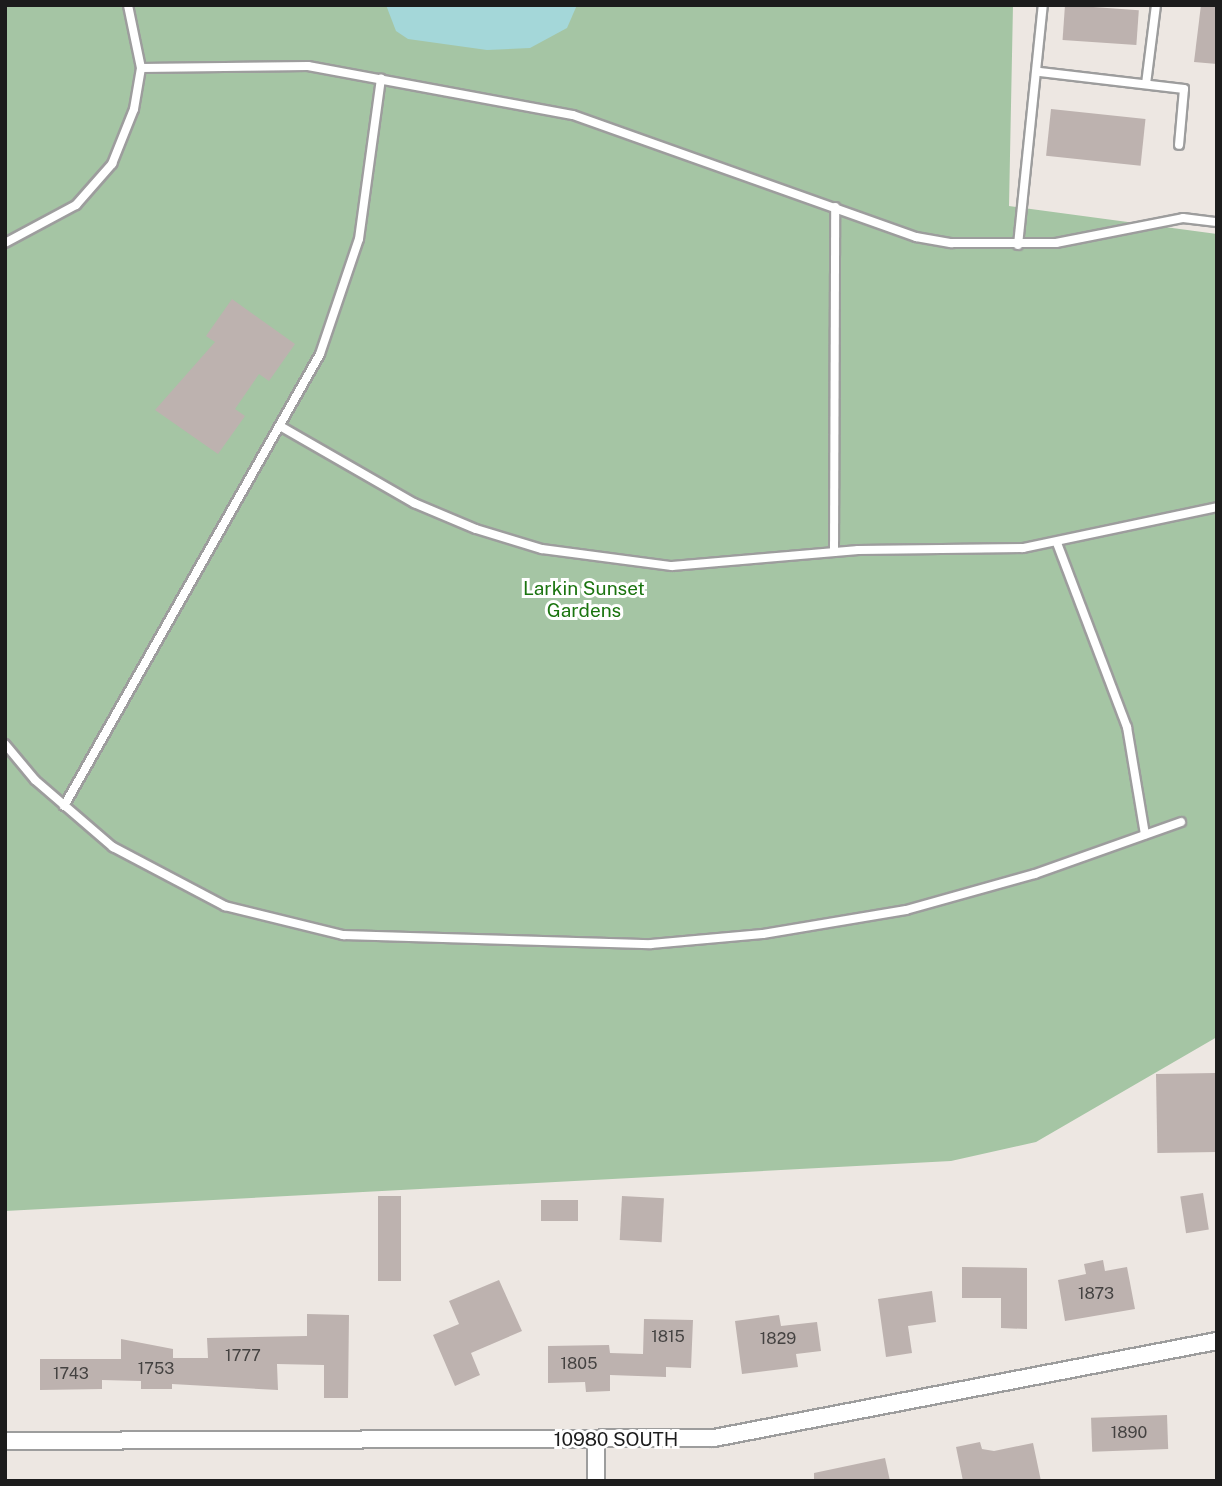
<!DOCTYPE html>
<style>
body{margin:0}
#map{position:relative;width:1222px;height:1486px;overflow:hidden;background:#ede7e2;font-family:"Public Sans",sans-serif}
div>[style]{position:absolute}
.cemetery>*{inset:0;background:#a5c5a4}
.water>*{inset:0;background:#a4d7d9}
.building>*{inset:0;background:#bdb2af;transform-origin:0 0}
.roads{filter:drop-shadow(2px 0 #9d9d9d) drop-shadow(-2px 0 #9d9d9d) drop-shadow(0 2px #9d9d9d) drop-shadow(0 -2px #9d9d9d)}
.lane>*{height:8px;margin:-4px;padding:0 4px;transform-origin:4px;border-radius:4px;background:#fff}
.street>*{height:16px;margin:-8px;padding:0 8px;transform-origin:8px;border-radius:8px;background:#fff}
span{translate:-50% -50%;white-space:nowrap;text-align:center;line-height:1.15;-webkit-text-stroke:6px #fff;paint-order:stroke}
.number-label{font-size:16px;color:#444241}
.number-label span{-webkit-text-stroke-width:0}
.park-label{font-size:19px;color:#1b7410}
.street-label{font-size:19px;color:#1c1c1c}
.frame{position:absolute;inset:0;border:7px solid #1c1c1c;pointer-events:none}
</style>
<div id="map">
<div class="cemetery">
<div style="clip-path:polygon(5px 5px,1013px 5px,1009px 206px,1217px 234px,1217px 1037px,1036px 1142px,951px 1161px,5px 1211px)"></div>
</div>
<div class="water">
<div style="clip-path:polygon(386px 5px,577px 5px,567px 28px,530px 48px,487px 50px,408px 39px,396px 31px)"></div>
</div>
<div class="building">
<div style="left:1065px;top:5px;width:74px;height:35px;rotate:4deg"></div>
<div style="clip-path:polygon(1201px 5px,1217px 5px,1217px 64px,1194px 62px)"></div>
<div style="left:1051px;top:109px;width:95px;height:47px;rotate:6deg"></div>
<div style="clip-path:polygon(232px 299px,295px 344px,269px 381px,259px 374px,235px 409px,245px 416px,218px 454px,155px 410px,215px 342px,206px 336px)"></div>
<div style="left:1215px;top:1073px;width:79px;height:59px;rotate:89deg"></div>
<div style="left:1203px;top:1193px;width:37px;height:23px;rotate:81deg"></div>
<div style="left:378px;top:1196px;width:23px;height:85px"></div>
<div style="left:622px;top:1196px;width:42px;height:44px;rotate:3deg"></div>
<div style="left:578px;top:1200px;width:21px;height:37px;rotate:90deg"></div>
<div style="clip-path:polygon(1103px 1260px,1105px 1271px,1127px 1267px,1135px 1309px,1065px 1321px,1058px 1280px,1086px 1274px,1084px 1264px)"></div>
<div style="clip-path:polygon(962px 1267px,1027px 1268px,1027px 1329px,1001px 1328px,1001px 1298px,962px 1298px)"></div>
<div style="clip-path:polygon(499px 1280px,522px 1331px,471px 1353px,480px 1375px,455px 1386px,433px 1335px,459px 1324px,449px 1301px)"></div>
<div style="clip-path:polygon(932px 1291px,936px 1322px,908px 1326px,912px 1353px,886px 1357px,878px 1299px)"></div>
<div style="clip-path:polygon(307px 1314px,349px 1315px,348px 1398px,324px 1398px,324px 1365px,277px 1364px,278px 1390px,172px 1384px,172px 1389px,141px 1389px,141px 1381px,102px 1380px,102px 1389px,40px 1390px,40px 1359px,121px 1359px,121px 1339px,173px 1349px,173px 1358px,208px 1358px,207px 1338px,307px 1336px)"></div>
<div style="clip-path:polygon(779px 1315px,781px 1326px,817px 1322px,821px 1351px,796px 1354px,798px 1367px,742px 1374px,735px 1321px)"></div>
<div style="clip-path:polygon(644px 1319px,693px 1320px,691px 1368px,666px 1367px,666px 1377px,610px 1375px,610px 1391px,586px 1392px,585px 1382px,548px 1383px,548px 1346px,609px 1345px,610px 1353px,643px 1354px)"></div>
<div style="left:1167px;top:1415px;width:34px;height:76px;rotate:88deg"></div>
<div style="clip-path:polygon(980px 1442px,982px 1449px,994px 1451px,1033px 1443px,1041px 1481px,963px 1481px,956px 1447px)"></div>
<div style="clip-path:polygon(885px 1458px,890px 1481px,814px 1481px,814px 1473px)"></div>
</div>
<div class="roads">
<div class="lane">
<div style="left:141px;top:68px;width:167px;rotate:-0.7deg"></div>
<div style="left:308px;top:66px;width:269px;rotate:10.5deg"></div>
<div style="left:573px;top:115px;width:364px;rotate:19.6deg"></div>
<div style="left:916px;top:237px;width:36px;rotate:10deg"></div>
<div style="left:951px;top:243px;width:105px"></div>
<div style="left:1056px;top:243px;width:129px;rotate:-11.1deg"></div>
<div style="left:1183px;top:218px;width:34px;rotate:7deg"></div>
<div style="left:1040px;top:72px;width:145px;rotate:6.7deg"></div>
<div style="left:1184px;top:89px;width:56px;rotate:95.1deg"></div>
<div style="left:1146px;top:84px;width:80px;rotate:-82.8deg"></div>
<div style="left:5px;top:243px;width:81px;rotate:-28.2deg"></div>
<div style="left:76px;top:205px;width:55px;rotate:-48.7deg"></div>
<div style="left:112px;top:164px;width:59px;rotate:-68.2deg"></div>
<div style="left:134px;top:109px;width:42px;rotate:-80.3deg"></div>
<div style="left:141px;top:68px;width:64px;rotate:-101.7deg"></div>
<div style="left:1018px;top:245px;width:241px;rotate:-84.1deg"></div>
<div style="left:280px;top:426px;width:155px;rotate:29.9deg"></div>
<div style="left:414px;top:503px;width:67px;rotate:22.8deg"></div>
<div style="left:476px;top:529px;width:69px;rotate:16.9deg"></div>
<div style="left:542px;top:549px;width:131px;rotate:7.5deg"></div>
<div style="left:672px;top:566px;width:187px;rotate:-4.9deg"></div>
<div style="left:858px;top:550px;width:165px;rotate:-0.7deg"></div>
<div style="left:1023px;top:548px;width:198px;rotate:-11.9deg"></div>
<div style="left:1057px;top:543px;width:197px;rotate:69.2deg"></div>
<div style="left:1127px;top:727px;width:109px;rotate:80.5deg"></div>
<div style="left:834px;top:552px;width:345px;rotate:-89.8deg"></div>
<div style="left:5px;top:744px;width:47px;rotate:50.2deg"></div>
<div style="left:35px;top:780px;width:103px;rotate:40.7deg"></div>
<div style="left:113px;top:847px;width:127px;rotate:27.8deg"></div>
<div style="left:225px;top:906px;width:122px;rotate:13.8deg"></div>
<div style="left:343px;top:935px;width:308px;rotate:1.7deg"></div>
<div style="left:651px;top:944px;width:112px;rotate:-5.1deg"></div>
<div style="left:763px;top:934px;width:145px;rotate:-9.5deg"></div>
<div style="left:906px;top:910px;width:134px;rotate:-15.6deg"></div>
<div style="left:1035px;top:874px;width:155px;rotate:-19.6deg"></div>
<div style="left:64px;top:806px;width:519px;rotate:-60.47deg"></div>
<div style="left:320px;top:354px;width:121px;rotate:-71.3deg"></div>
<div style="left:359px;top:239px;width:162px;rotate:-82.2deg"></div>
</div>
<div class="street">
<div style="left:5px;top:1441px;width:709px;rotate:-0.24deg"></div>
<div style="left:714px;top:1438px;width:512px;rotate:-10.92deg"></div>
<div style="left:596px;top:1481px;width:40px;rotate:-90deg"></div>
</div>
</div>
<div class="number-label">
<span style="left:1096px;top:1294px">1873</span>
<span style="left:668px;top:1337px">1815</span>
<span style="left:778px;top:1339px">1829</span>
<span style="left:243px;top:1356px">1777</span>
<span style="left:579px;top:1364px">1805</span>
<span style="left:156px;top:1369px">1753</span>
<span style="left:71px;top:1374px">1743</span>
<span style="left:1129px;top:1433px">1890</span>
</div>
<div class="park-label">
<span style="left:584px;top:600px">Larkin Sunset<br>Gardens</span>
</div>
<div class="street-label">
<span style="left:616px;top:1440px">10980 SOUTH</span>
</div>
<div class="frame"></div>
</div>
